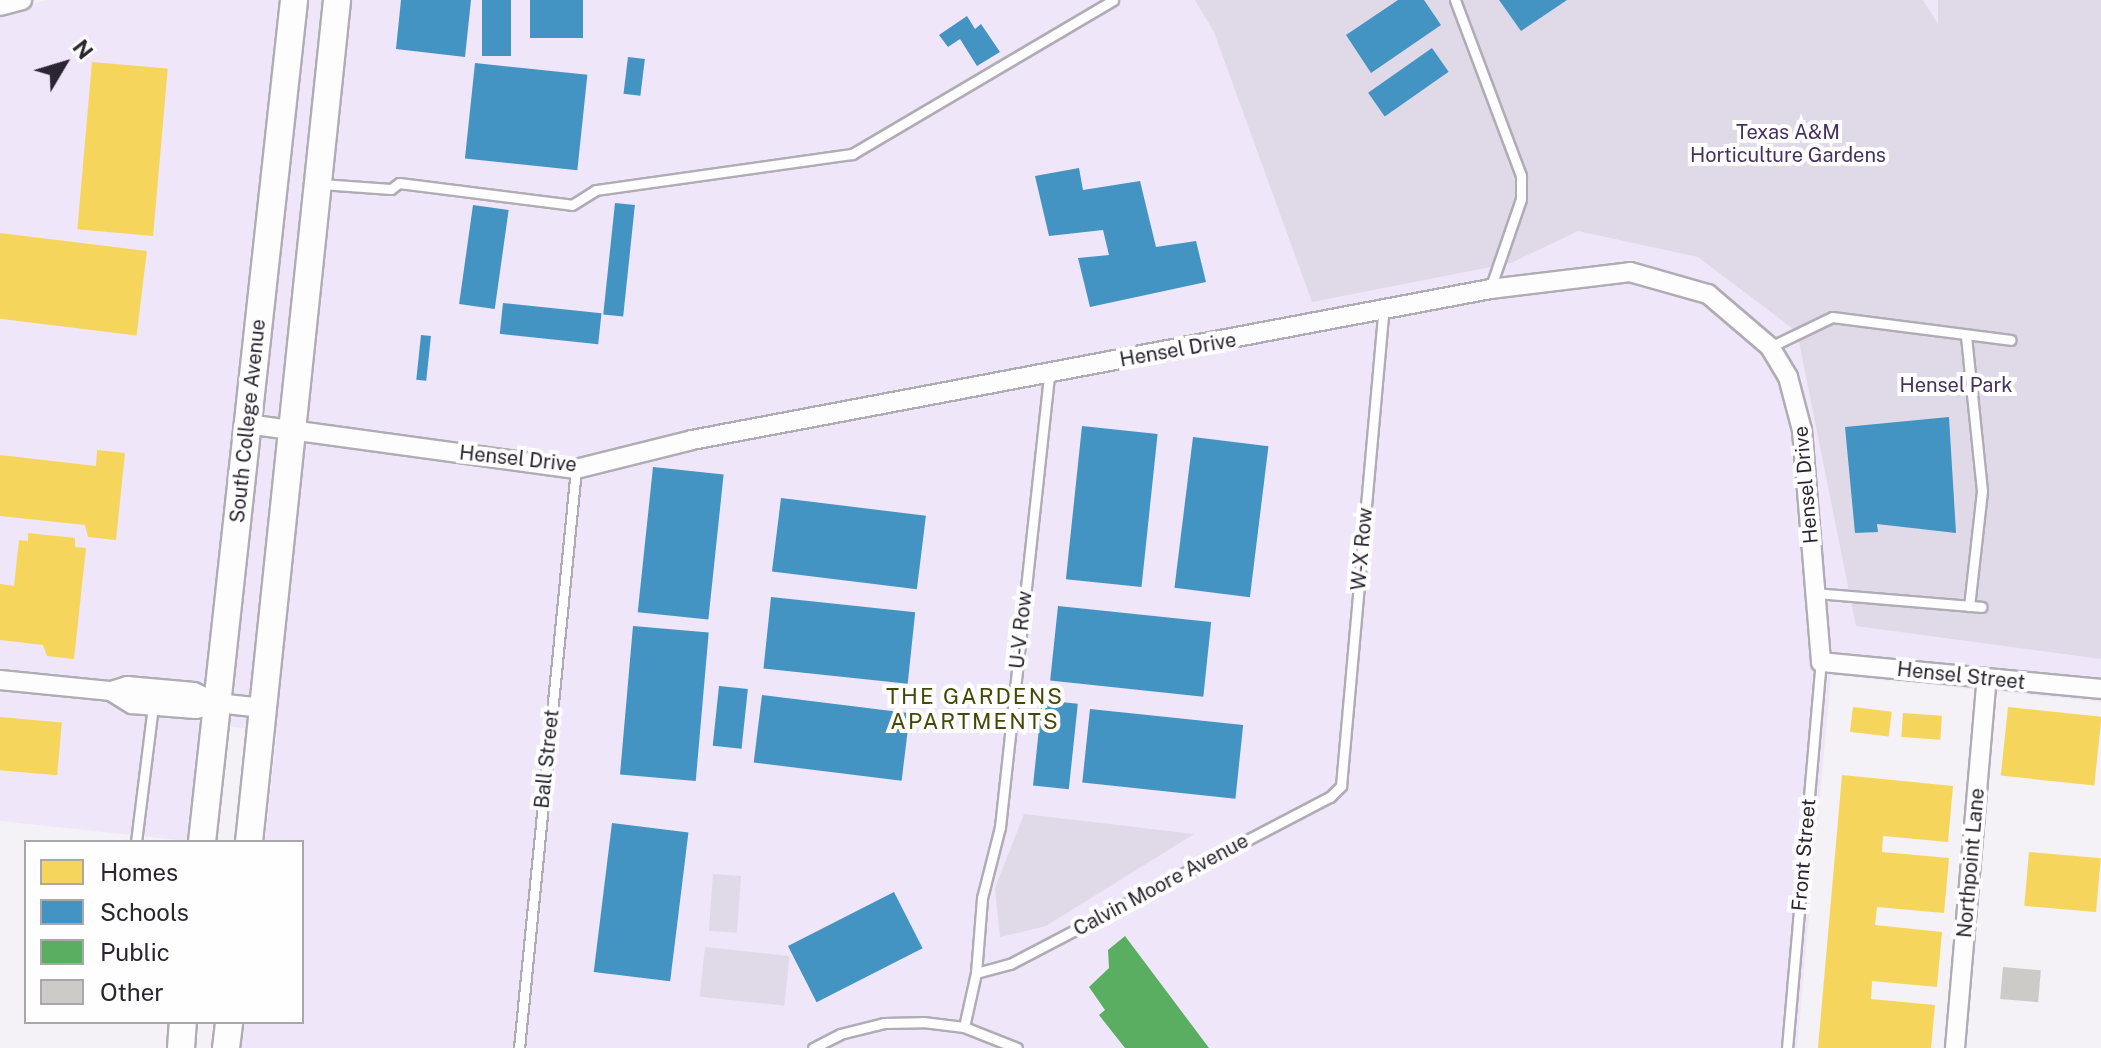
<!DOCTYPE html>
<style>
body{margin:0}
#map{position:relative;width:2101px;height:1048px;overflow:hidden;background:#f4f1f7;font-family:"Public Sans",sans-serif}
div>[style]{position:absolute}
.built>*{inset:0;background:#efe6f9}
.green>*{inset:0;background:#e0d9e8;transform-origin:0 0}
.homes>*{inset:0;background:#f6d55c;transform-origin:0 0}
.schools>*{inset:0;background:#4393c3;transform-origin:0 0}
.public>*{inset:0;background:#5aae61}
.building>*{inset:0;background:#cccbc8;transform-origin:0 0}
.roads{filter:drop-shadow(2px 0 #b0acb4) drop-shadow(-2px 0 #b0acb4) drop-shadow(0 2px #b0acb4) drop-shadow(0 -2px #b0acb4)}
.service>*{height:9px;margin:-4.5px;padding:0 4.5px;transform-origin:4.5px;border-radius:4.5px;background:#fdfdfe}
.minor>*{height:18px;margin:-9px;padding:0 9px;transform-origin:9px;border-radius:9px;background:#fdfdfe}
.secondary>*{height:26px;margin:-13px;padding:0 13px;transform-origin:13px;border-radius:13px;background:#fdfdfe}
span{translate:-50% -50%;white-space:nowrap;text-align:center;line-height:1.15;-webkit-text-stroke:8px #fefefe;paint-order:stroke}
.park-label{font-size:20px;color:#47305d}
.street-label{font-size:20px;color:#2a2530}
.neighbourhood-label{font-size:22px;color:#474705;letter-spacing:2px}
.legend{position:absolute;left:24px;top:840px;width:280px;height:184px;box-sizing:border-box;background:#fefefe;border:2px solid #a9a7ac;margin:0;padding:10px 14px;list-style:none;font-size:24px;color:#2a2530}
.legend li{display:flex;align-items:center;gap:16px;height:40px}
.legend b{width:40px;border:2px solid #a9a7ac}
.north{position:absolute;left:24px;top:24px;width:80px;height:80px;-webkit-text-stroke:6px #fefefe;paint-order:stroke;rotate:52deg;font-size:22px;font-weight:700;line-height:32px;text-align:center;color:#2a2530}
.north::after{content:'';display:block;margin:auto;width:28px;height:36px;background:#2a2530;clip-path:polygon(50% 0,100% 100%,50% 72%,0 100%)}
</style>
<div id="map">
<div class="built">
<div style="clip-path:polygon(48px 0,2101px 0,2101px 702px,1831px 675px,1797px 1048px,241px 1048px,244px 1022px,302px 1022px,302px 842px,265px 842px,277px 732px,200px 723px,188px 841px,0 821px,0 11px)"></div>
</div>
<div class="green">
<div style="clip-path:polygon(1195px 0,1923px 0,1938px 24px,1938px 0,2101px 0,2101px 659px,1856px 626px,1797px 332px,1698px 257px,1578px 231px,1511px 263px,1312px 302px,1214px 32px)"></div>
<div style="clip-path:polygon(1024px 814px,1194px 834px,1046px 926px,1000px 937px,995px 888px)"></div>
<div style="left:713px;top:874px;width:28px;height:57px;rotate:4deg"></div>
<div style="left:705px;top:947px;width:85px;height:50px;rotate:6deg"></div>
</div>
<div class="homes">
<div style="left:92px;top:62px;width:76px;height:168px;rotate:5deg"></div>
<div style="left:0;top:233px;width:148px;height:85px;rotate:7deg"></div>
<div style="clip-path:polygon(97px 450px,125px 453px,116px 540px,88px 537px,85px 525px,0 516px,0 455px,96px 466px)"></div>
<div style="clip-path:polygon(28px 533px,75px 538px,75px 547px,86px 548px,74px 659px,47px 656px,43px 645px,0 640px,0 584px,14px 586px,19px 540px,28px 541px)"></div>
<div style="left:1853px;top:707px;width:39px;height:25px;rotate:7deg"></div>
<div style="left:2008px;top:707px;width:94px;height:69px;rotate:6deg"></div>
<div style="left:1903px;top:713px;width:39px;height:24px;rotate:4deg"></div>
<div style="left:0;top:717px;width:62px;height:53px;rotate:5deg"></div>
<div style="clip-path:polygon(1842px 775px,1953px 786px,1948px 842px,1883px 836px,1882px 852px,1949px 858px,1944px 913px,1877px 907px,1875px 925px,1942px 932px,1937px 987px,1872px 981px,1871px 999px,1935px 1005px,1931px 1048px,1818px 1048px)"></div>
<div style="left:2029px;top:852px;width:72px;height:54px;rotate:5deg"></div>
</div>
<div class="schools">
<div style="clip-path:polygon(401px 0,471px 0,465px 57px,396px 49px)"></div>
<div style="left:482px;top:0;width:29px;height:56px"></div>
<div style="left:530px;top:0;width:53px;height:38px"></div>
<div style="clip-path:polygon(1398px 0,1424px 0,1441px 25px,1371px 73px,1346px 35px)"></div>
<div style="clip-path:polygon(1499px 0,1567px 0,1521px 31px)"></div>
<div style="clip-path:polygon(967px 16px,975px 29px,981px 24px,1000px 52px,977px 66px,960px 39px,948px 47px,939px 35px)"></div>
<div style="left:1432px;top:48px;width:29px;height:78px;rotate:55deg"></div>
<div style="left:628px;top:57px;width:17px;height:37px;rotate:7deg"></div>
<div style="left:475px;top:63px;width:113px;height:96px;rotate:6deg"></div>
<div style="clip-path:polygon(1079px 168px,1083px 190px,1140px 181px,1156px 247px,1196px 241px,1206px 282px,1090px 307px,1078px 258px,1109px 255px,1103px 230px,1049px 236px,1035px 176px)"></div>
<div style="left:615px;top:203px;width:20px;height:112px;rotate:6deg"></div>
<div style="left:473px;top:205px;width:36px;height:100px;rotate:8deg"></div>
<div style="left:503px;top:303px;width:99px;height:31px;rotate:6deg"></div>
<div style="left:421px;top:335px;width:10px;height:45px;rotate:6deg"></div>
<div style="clip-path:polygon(1949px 417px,1956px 533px,1877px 524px,1878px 532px,1855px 533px,1845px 427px)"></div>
<div style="left:1082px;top:426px;width:76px;height:154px;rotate:6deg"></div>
<div style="left:1193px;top:437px;width:76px;height:152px;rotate:7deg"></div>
<div style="left:653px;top:467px;width:71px;height:146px;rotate:6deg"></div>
<div style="left:781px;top:498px;width:146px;height:74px;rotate:7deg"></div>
<div style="left:771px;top:597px;width:145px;height:72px;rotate:6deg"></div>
<div style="left:1058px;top:606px;width:154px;height:75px;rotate:6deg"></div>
<div style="left:633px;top:626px;width:76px;height:149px;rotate:5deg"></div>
<div style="left:719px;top:686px;width:29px;height:60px;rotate:6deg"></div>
<div style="left:762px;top:695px;width:149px;height:68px;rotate:7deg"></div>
<div style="left:1042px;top:700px;width:36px;height:86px;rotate:6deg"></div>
<div style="left:1090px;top:709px;width:154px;height:74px;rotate:6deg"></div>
<div style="left:612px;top:823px;width:77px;height:150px;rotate:7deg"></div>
<div style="left:894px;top:892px;width:63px;height:119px;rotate:63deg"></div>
</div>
<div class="public">
<div style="clip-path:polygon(1125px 936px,1209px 1048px,1125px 1048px,1099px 1015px,1105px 1010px,1089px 987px,1109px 968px,1108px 950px)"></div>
</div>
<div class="building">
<div style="left:2003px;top:967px;width:38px;height:32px;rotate:5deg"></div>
</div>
<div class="roads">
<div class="service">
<div style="left:1455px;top:0;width:188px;rotate:69.4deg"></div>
<div style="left:1521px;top:176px;width:23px;rotate:90deg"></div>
<div style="left:1521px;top:199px;width:95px;rotate:109deg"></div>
<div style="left:321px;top:184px;width:70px;rotate:4.1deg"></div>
<div style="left:391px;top:189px;width:10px;rotate:-37deg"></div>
<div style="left:399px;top:183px;width:174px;rotate:7.2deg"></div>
<div style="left:572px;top:205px;width:28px;rotate:-32deg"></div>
<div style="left:596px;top:190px;width:259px;rotate:-8deg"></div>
<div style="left:852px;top:154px;width:303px;rotate:-30.5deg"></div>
<div style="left:1966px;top:336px;width:156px;rotate:84.1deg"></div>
<div style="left:1982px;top:491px;width:116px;rotate:96.4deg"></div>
<div style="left:1770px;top:347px;width:69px;rotate:-25.8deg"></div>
<div style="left:1832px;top:317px;width:180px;rotate:7.3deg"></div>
<div style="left:1815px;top:593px;width:167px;rotate:4.8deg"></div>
<div style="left:136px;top:842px;width:137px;rotate:-82.9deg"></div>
<div style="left:976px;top:973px;width:35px;rotate:-15deg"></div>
<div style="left:1010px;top:964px;width:361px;rotate:-27.6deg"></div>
<div style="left:1330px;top:797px;width:16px;rotate:-45deg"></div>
<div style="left:1341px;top:786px;width:476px;rotate:-84.9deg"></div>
<div style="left:964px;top:1027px;width:55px;rotate:-77.5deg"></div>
<div style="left:976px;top:973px;width:75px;rotate:-85.4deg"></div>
<div style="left:982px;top:898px;width:73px;rotate:-75.8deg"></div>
<div style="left:1000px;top:827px;width:456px;rotate:-83.8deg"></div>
<div style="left:519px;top:1048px;width:582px;rotate:-84.38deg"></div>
<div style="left:813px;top:1048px;width:30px;rotate:-27deg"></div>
<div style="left:840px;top:1034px;width:45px;rotate:-14deg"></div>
<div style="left:884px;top:1023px;width:39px;rotate:-1deg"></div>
<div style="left:923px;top:1022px;width:41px;rotate:7deg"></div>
<div style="left:964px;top:1027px;width:57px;rotate:21.6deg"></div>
<div style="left:1787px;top:1048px;width:387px;rotate:-85deg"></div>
</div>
<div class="minor">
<div style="left:0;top:6px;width:23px;rotate:-15deg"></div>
<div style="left:247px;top:424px;width:332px;rotate:7.8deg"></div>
<div style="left:576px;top:469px;width:120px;rotate:-14deg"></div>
<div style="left:692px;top:440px;width:812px;rotate:-10.71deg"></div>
<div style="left:1490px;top:289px;width:141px;rotate:-6.9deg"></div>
<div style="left:1630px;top:272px;width:81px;rotate:15.8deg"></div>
<div style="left:1708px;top:294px;width:82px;rotate:40.5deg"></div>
<div style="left:1770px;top:347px;width:35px;rotate:59deg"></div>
<div style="left:1788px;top:377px;width:55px;rotate:75.2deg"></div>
<div style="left:1802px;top:430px;width:233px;rotate:85.3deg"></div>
<div style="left:1821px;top:662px;width:281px;rotate:5.5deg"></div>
<div style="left:0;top:680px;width:112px;rotate:5.7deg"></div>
<div style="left:111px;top:691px;width:17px;rotate:-17deg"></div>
<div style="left:127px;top:686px;width:67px;rotate:5.1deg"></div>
<div style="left:194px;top:692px;width:25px;rotate:26deg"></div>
<div style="left:217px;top:703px;width:46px;rotate:6.2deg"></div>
<div style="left:111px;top:691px;width:25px;rotate:32deg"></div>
<div style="left:132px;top:704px;width:64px;rotate:4.5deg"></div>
<div style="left:196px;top:709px;width:22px;rotate:-16deg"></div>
<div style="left:1955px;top:1048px;width:371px;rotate:-85.1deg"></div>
</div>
<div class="secondary">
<div style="left:202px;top:842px;width:847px;rotate:-83.76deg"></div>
<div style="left:249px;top:842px;width:847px;rotate:-84.03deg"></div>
<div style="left:181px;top:1048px;width:26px;rotate:-86deg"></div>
<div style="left:226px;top:1048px;width:26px;rotate:-83deg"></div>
</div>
</div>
<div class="park-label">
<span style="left:1788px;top:144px">Texas A&amp;M<br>Horticulture Gardens</span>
<span style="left:1956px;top:385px">Hensel Park</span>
</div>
<div class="street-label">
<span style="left:1178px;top:350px;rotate:-10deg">Hensel Drive</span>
<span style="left:248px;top:421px;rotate:-84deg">South College Avenue</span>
<span style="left:518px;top:459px;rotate:6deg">Hensel Drive</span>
<span style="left:1806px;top:485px;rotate:-95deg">Hensel Drive</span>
<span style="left:1362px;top:549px;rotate:-85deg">W-X Row</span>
<span style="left:1021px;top:630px;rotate:-84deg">U-V Row</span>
<span style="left:1961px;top:676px;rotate:6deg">Hensel Street</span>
<span style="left:547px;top:759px;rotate:-84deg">Ball Street</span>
<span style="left:1804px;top:855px;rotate:-85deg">Front Street</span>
<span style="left:1971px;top:863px;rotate:-85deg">Northpoint Lane</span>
<span style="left:1161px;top:885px;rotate:-28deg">Calvin Moore Avenue</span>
</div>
<div class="neighbourhood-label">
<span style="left:975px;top:709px">THE GARDENS<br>APARTMENTS</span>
</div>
<ul class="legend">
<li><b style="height:22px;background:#f6d55c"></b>Homes</li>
<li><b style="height:22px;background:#4393c3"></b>Schools</li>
<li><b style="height:22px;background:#5aae61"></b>Public</li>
<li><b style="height:22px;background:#cccbc8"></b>Other</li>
</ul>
<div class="north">N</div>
</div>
